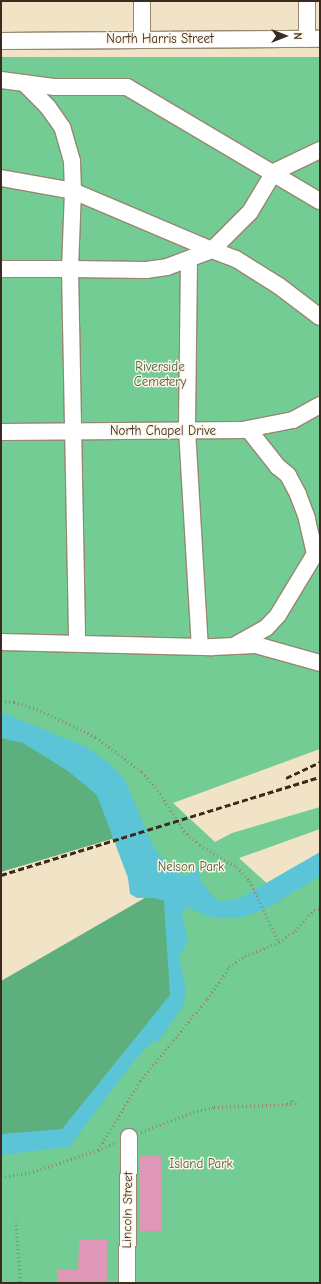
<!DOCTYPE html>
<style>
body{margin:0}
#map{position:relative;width:321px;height:1284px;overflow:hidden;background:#f1e3c5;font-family:"Comic Neue",sans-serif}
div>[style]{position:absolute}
.green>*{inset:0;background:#72cc93}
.forest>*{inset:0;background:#5db07d}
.water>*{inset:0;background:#5bc5d7}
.building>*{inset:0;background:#de97b7;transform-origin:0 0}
.path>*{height:2.5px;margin-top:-1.25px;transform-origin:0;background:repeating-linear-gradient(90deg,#968672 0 1px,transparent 0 4px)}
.roads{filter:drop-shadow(1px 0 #968672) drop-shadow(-1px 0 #968672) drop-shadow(0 1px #968672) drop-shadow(0 -1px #968672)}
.minor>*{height:16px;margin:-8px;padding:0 8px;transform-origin:8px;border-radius:8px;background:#fff}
.rail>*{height:3px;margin-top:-1.5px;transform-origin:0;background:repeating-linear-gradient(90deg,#3b2a1e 0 6px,transparent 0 9px)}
span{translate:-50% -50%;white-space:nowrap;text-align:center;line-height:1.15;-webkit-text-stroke:3px #fcf5e5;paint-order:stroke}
.street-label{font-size:13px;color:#3b2a1e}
.park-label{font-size:13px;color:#4c5b41}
.frame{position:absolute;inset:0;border:2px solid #3b2a1e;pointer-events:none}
.north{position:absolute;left:265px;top:16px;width:40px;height:40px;-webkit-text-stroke:3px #fcf5e5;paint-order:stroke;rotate:90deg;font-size:11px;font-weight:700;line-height:16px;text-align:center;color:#3b2a1e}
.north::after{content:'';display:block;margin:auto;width:14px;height:18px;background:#3b2a1e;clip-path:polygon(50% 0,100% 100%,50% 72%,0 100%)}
</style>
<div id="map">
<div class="green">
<div style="clip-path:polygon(1px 57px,320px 57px,320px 749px,173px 803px,215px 842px,232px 833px,320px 807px,320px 829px,239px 858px,272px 888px,320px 860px,320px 1283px,1px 1283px,1px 1146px,177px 997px,147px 866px,1px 727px)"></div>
</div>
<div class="forest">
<div style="clip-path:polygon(1px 727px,49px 744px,132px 833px,1px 872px)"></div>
<div style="clip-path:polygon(162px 888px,170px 900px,177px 997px,66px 1140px,1px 1147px,1px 981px)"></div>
</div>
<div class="water">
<div style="clip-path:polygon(1px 712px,86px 747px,108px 762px,124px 778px,154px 848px,174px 871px,187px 876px,197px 868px,203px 884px,218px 902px,240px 898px,320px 852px,320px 876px,268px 908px,240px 918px,214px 918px,185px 907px,182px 916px,188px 941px,179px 957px,186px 991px,183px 1006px,158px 1042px,154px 1041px,138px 1056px,69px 1147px,1px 1155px,1px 1134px,62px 1129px,170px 995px,164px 901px,155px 898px,137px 898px,130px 894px,128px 878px,97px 795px,68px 771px,23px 743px,1px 738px)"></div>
</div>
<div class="building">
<div style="left:140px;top:1156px;width:21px;height:75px"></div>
<div style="clip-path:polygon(79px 1240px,107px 1240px,107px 1283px,57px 1283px,57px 1270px,78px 1270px)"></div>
</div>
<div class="path">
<div style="left:1px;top:701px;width:13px;rotate:4deg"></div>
<div style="left:14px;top:702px;width:24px;rotate:17deg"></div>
<div style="left:37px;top:709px;width:65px;rotate:25.4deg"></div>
<div style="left:96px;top:737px;width:58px;rotate:37.3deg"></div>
<div style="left:142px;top:772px;width:24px;rotate:48deg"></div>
<div style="left:158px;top:790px;width:49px;rotate:57.6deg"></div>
<div style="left:184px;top:831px;width:21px;rotate:41deg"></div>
<div style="left:200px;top:845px;width:43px;rotate:30.7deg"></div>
<div style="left:237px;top:867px;width:19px;rotate:47deg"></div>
<div style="left:250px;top:881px;width:68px;rotate:64.6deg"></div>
<div style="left:287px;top:1104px;width:7px;rotate:-34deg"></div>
<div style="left:293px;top:1100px;width:5px;rotate:53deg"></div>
<div style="left:141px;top:1132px;width:56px;rotate:-21deg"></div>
<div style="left:193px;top:1112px;width:22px;rotate:-13deg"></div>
<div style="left:214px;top:1107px;width:78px;rotate:-2.2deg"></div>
<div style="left:98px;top:1150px;width:81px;rotate:-58.7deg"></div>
<div style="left:140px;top:1081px;width:106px;rotate:-50.7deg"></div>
<div style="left:207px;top:999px;width:39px;rotate:-55deg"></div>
<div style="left:229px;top:967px;width:19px;rotate:-35deg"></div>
<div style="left:245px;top:956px;width:37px;rotate:-22deg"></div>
<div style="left:279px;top:942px;width:19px;rotate:-35deg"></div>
<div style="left:295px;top:931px;width:28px;rotate:-48deg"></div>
<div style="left:314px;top:910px;width:6px;rotate:-9deg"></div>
<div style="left:1px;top:1177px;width:28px;rotate:-8deg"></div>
<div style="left:29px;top:1173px;width:73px;rotate:-18.4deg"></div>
<div style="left:98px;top:1150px;width:20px;rotate:-24deg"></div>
<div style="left:16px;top:1221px;width:62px;rotate:85.4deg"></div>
</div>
<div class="roads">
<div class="minor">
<div style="left:142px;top:1px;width:38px;rotate:90deg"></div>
<div style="left:307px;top:39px;width:38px;rotate:-90deg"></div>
<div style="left:1px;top:41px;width:319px;rotate:-0.4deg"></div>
<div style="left:1px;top:80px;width:53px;rotate:7.5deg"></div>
<div style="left:54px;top:87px;width:73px"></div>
<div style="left:127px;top:87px;width:224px;rotate:30.6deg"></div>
<div style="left:320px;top:150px;width:51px;rotate:154.4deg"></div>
<div style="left:274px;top:172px;width:47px;rotate:121deg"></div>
<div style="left:250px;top:212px;width:54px;rotate:135deg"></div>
<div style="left:212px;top:250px;width:151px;rotate:-157deg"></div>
<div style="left:73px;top:191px;width:78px;rotate:92.2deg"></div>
<div style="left:70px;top:269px;width:76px;rotate:0.8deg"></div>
<div style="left:146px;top:270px;width:21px;rotate:-8deg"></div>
<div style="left:167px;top:267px;width:48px;rotate:-20.7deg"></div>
<div style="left:212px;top:250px;width:26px;rotate:21deg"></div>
<div style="left:236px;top:259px;width:51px;rotate:32.1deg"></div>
<div style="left:279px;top:286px;width:51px;rotate:37.1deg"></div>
<div style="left:1px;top:178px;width:73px;rotate:10.2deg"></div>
<div style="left:73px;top:191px;width:30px;rotate:-92deg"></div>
<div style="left:72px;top:161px;width:35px;rotate:-106deg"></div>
<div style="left:62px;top:127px;width:24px;rotate:-125deg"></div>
<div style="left:48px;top:107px;width:34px;rotate:-135deg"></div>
<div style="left:189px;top:260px;width:170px;rotate:90.7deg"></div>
<div style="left:187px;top:430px;width:217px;rotate:86.6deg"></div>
<div style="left:1px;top:269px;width:69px"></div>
<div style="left:70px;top:269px;width:374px;rotate:88.9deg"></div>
<div style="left:1px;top:432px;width:241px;rotate:-0.5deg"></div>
<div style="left:242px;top:430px;width:52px;rotate:-11.1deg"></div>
<div style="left:293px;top:420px;width:31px;rotate:-29deg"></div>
<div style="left:1px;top:642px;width:212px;rotate:1.4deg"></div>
<div style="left:213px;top:647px;width:43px;rotate:-2.7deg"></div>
<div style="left:256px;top:645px;width:66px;rotate:15.7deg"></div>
<div style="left:237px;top:644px;width:33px;rotate:-29deg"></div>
<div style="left:266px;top:628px;width:18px;rotate:-47deg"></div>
<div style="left:278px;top:615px;width:71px;rotate:-58.8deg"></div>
<div style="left:315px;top:554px;width:37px;rotate:-103deg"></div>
<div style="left:307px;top:518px;width:26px;rotate:-111deg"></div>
<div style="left:298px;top:494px;width:21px;rotate:-118deg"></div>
<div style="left:288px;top:475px;width:13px;rotate:-141deg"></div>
<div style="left:278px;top:467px;width:48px;rotate:-128.3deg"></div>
<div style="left:127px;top:1283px;width:146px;rotate:-89.2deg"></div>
</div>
</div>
<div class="rail">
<div style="left:286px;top:778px;width:38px;rotate:-25deg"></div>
<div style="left:1px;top:875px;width:334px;rotate:-17.1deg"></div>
</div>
<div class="street-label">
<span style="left:160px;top:39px">North Harris Street</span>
<span style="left:163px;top:431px">North Chapel Drive</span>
<span style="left:128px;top:1210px;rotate:-89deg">Lincoln Street</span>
</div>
<div class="park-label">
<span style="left:160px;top:375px">Riverside<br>Cemetery</span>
<span style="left:191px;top:867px">Nelson Park</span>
<span style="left:201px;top:1164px">Island Park</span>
</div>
<div class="frame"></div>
<div class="north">N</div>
</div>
